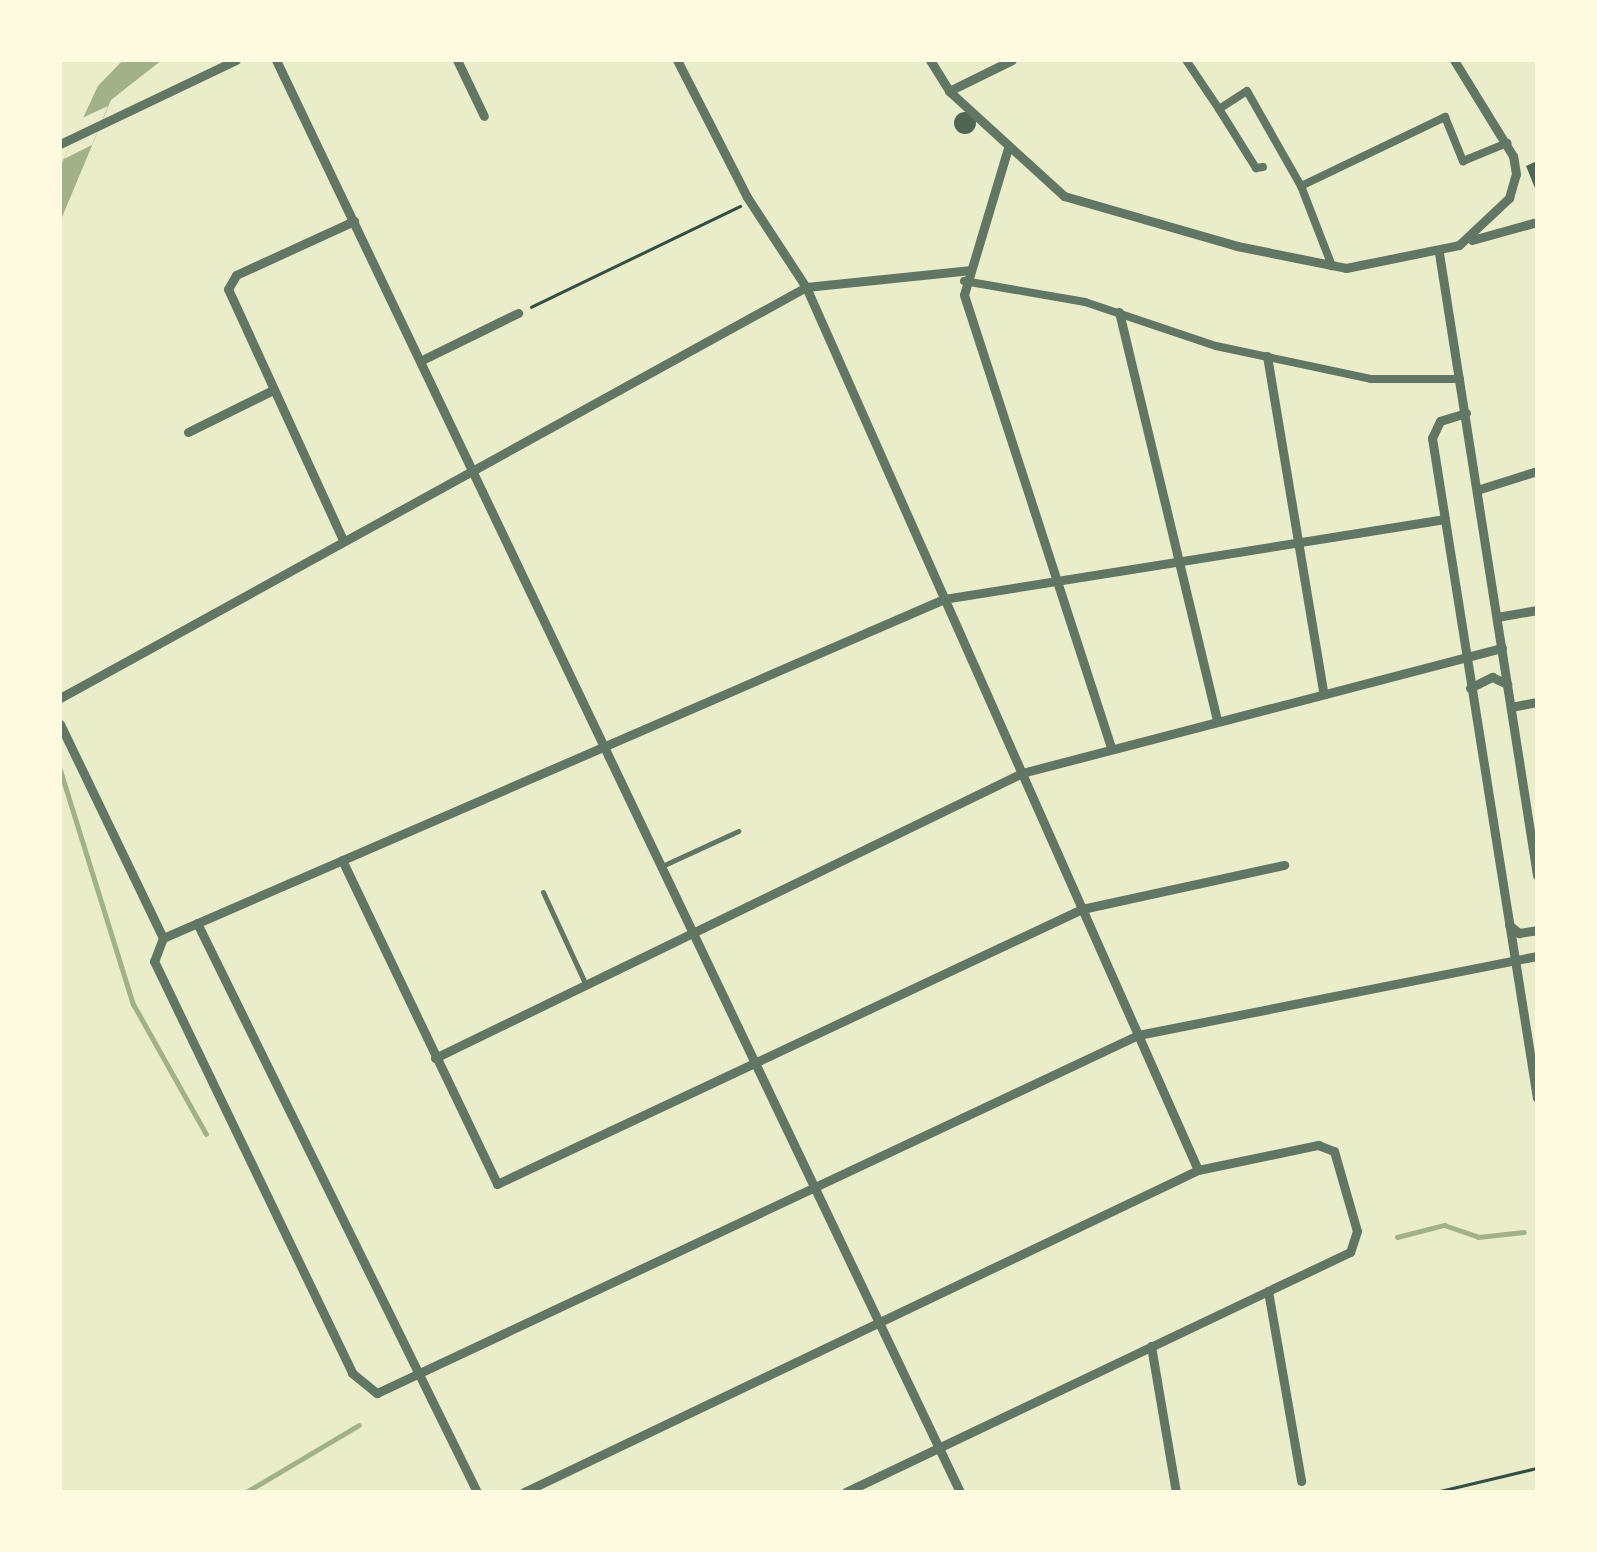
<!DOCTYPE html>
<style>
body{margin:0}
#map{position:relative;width:1597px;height:1552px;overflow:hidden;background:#e9edc9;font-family:"Work Sans",sans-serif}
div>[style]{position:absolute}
.water>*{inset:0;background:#a3b18a}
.pier>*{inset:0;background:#e9edc9}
.stream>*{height:5px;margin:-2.5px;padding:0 2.5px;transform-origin:2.5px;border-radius:2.5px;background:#a3b18a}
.building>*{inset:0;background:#4f6655}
.round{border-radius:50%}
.path>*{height:2.5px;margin:-1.25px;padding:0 1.25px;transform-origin:1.25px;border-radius:1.25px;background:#344e41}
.service>*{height:5px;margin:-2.5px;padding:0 2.5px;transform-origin:2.5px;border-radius:2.5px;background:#617663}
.pedestrian>*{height:8px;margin:-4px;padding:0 4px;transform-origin:4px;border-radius:4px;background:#617663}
.minor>*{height:9px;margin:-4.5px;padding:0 4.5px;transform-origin:4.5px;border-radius:4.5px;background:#617663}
span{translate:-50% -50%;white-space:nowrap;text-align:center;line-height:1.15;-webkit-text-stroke:10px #fefae0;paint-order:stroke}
.frame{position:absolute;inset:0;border:62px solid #fefae0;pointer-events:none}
</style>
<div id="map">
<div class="water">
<div style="clip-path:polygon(123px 60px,162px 60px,111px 100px,60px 222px,60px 167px,98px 86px)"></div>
</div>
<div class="pier">
<div style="clip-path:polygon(108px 106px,92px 145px,64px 159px,82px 118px)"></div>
</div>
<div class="stream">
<div style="left:60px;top:770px;width:245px;rotate:72.7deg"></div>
<div style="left:133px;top:1004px;width:149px;rotate:60.7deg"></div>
<div style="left:1397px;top:1237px;width:49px;rotate:-14.3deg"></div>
<div style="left:1444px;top:1225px;width:36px;rotate:19deg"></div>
<div style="left:1478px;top:1237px;width:46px;rotate:-6.2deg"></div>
<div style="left:246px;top:1492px;width:131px;rotate:-30.7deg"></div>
</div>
<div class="building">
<div class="round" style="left:954px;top:112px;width:22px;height:22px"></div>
<div style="clip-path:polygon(1537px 161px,1537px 193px,1526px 166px)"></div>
</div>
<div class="path">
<div style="left:531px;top:307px;width:232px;rotate:-25.8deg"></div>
<div style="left:1436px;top:1492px;width:104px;rotate:-13.4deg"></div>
</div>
<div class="service">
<div style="left:662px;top:866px;width:84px;rotate:-24.7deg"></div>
<div style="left:543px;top:892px;width:102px;rotate:65.2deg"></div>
</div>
<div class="pedestrian">
<div style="left:1186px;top:60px;width:59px;rotate:56deg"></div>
<div style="left:1219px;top:109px;width:33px;rotate:-33deg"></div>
<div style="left:1247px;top:91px;width:109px;rotate:60.4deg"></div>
<div style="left:1301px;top:186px;width:86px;rotate:68.8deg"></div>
<div style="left:1219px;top:109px;width:70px;rotate:57.9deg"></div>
<div style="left:1256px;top:168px;width:7px;rotate:-8deg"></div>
<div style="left:1301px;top:186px;width:160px;rotate:-25.6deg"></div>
<div style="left:1445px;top:117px;width:48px;rotate:67.8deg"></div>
<div style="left:1463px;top:161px;width:48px;rotate:-22.2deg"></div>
<div style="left:964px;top:281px;width:123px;rotate:9.8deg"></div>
<div style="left:1085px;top:302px;width:138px;rotate:18.6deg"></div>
<div style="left:1216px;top:346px;width:158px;rotate:12deg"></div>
<div style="left:1371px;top:379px;width:89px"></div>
</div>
<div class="minor">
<div style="left:276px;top:60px;width:1587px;rotate:64.47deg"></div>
<div style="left:457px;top:60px;width:62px;rotate:64.3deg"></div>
<div style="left:677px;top:60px;width:154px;rotate:62.9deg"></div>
<div style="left:747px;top:197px;width:108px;rotate:56.8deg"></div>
<div style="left:806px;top:287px;width:966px;rotate:66.06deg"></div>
<div style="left:930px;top:60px;width:36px;rotate:58deg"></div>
<div style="left:949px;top:91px;width:156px;rotate:42.4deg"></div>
<div style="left:1064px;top:196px;width:180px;rotate:16.1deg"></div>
<div style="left:1237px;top:246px;width:111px;rotate:11.4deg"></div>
<div style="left:1346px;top:268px;width:115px;rotate:-11.5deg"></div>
<div style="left:1459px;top:245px;width:69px;rotate:-43.2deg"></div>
<div style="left:1509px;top:198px;width:25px;rotate:-74deg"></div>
<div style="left:1516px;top:174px;width:18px;rotate:-99deg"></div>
<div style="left:1513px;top:156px;width:113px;rotate:-121.6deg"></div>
<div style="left:949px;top:91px;width:70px;rotate:-26.2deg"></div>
<div style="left:60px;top:144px;width:195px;rotate:-25.5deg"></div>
<div style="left:1008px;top:148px;width:153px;rotate:106.7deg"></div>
<div style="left:964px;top:295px;width:476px;rotate:72deg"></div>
<div style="left:1472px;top:240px;width:67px;rotate:-15.5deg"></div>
<div style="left:1439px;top:253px;width:630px;rotate:81.05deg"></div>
<div style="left:1119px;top:312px;width:419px;rotate:76.5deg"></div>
<div style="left:1267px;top:356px;width:339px;rotate:80.5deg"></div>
<div style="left:422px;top:360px;width:107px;rotate:-26.1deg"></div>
<div style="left:1466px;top:413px;width:27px;rotate:163deg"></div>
<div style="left:1440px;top:421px;width:19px;rotate:115deg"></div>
<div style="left:1432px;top:438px;width:668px;rotate:80.96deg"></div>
<div style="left:188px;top:432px;width:95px;rotate:-26.3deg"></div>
<div style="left:1477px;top:490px;width:63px;rotate:-17.6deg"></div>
<div style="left:1445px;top:519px;width:507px;rotate:170.93deg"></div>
<div style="left:944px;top:599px;width:851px;rotate:156.54deg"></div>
<div style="left:163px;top:938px;width:25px;rotate:111deg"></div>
<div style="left:154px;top:961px;width:457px;rotate:64.3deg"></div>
<div style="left:352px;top:1373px;width:32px;rotate:39deg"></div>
<div style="left:377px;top:1393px;width:841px;rotate:-25.19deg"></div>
<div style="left:1138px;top:1035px;width:407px;rotate:-11.2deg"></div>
<div style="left:343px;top:540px;width:276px;rotate:-114.6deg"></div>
<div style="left:228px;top:289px;width:16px;rotate:-60deg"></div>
<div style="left:236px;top:275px;width:130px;rotate:-24.6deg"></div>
<div style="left:1497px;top:617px;width:41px;rotate:-9.9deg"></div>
<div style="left:1470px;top:688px;width:25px;rotate:-27deg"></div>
<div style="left:1492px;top:677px;width:17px;rotate:25deg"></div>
<div style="left:60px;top:698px;width:852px;rotate:-28.85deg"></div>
<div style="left:806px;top:287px;width:166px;rotate:-5.9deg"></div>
<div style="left:1511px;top:707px;width:26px;rotate:-11deg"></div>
<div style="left:60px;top:724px;width:237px;rotate:64.3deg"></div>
<div style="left:342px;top:860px;width:359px;rotate:64.4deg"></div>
<div style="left:497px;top:1184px;width:646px;rotate:-25.18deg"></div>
<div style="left:1082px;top:909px;width:207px;rotate:-12.3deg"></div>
<div style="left:197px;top:923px;width:634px;rotate:63.8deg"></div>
<div style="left:1509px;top:925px;width:13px;rotate:39deg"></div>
<div style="left:1519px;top:933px;width:18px;rotate:-9deg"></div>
<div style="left:435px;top:1058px;width:653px;rotate:-25.9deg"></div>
<div style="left:1022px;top:773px;width:496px;rotate:-14.6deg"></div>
<div style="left:1268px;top:1291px;width:193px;rotate:80.1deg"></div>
<div style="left:1151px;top:1346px;width:148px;rotate:80.3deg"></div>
<div style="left:524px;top:1492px;width:747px;rotate:-25.54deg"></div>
<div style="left:1198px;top:1170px;width:123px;rotate:-11.8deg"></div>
<div style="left:1318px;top:1145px;width:17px;rotate:21deg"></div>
<div style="left:1334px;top:1151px;width:83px;rotate:74deg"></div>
<div style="left:1357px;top:1231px;width:22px;rotate:108deg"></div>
<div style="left:1350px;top:1252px;width:558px;rotate:154.54deg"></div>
</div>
<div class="frame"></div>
</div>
